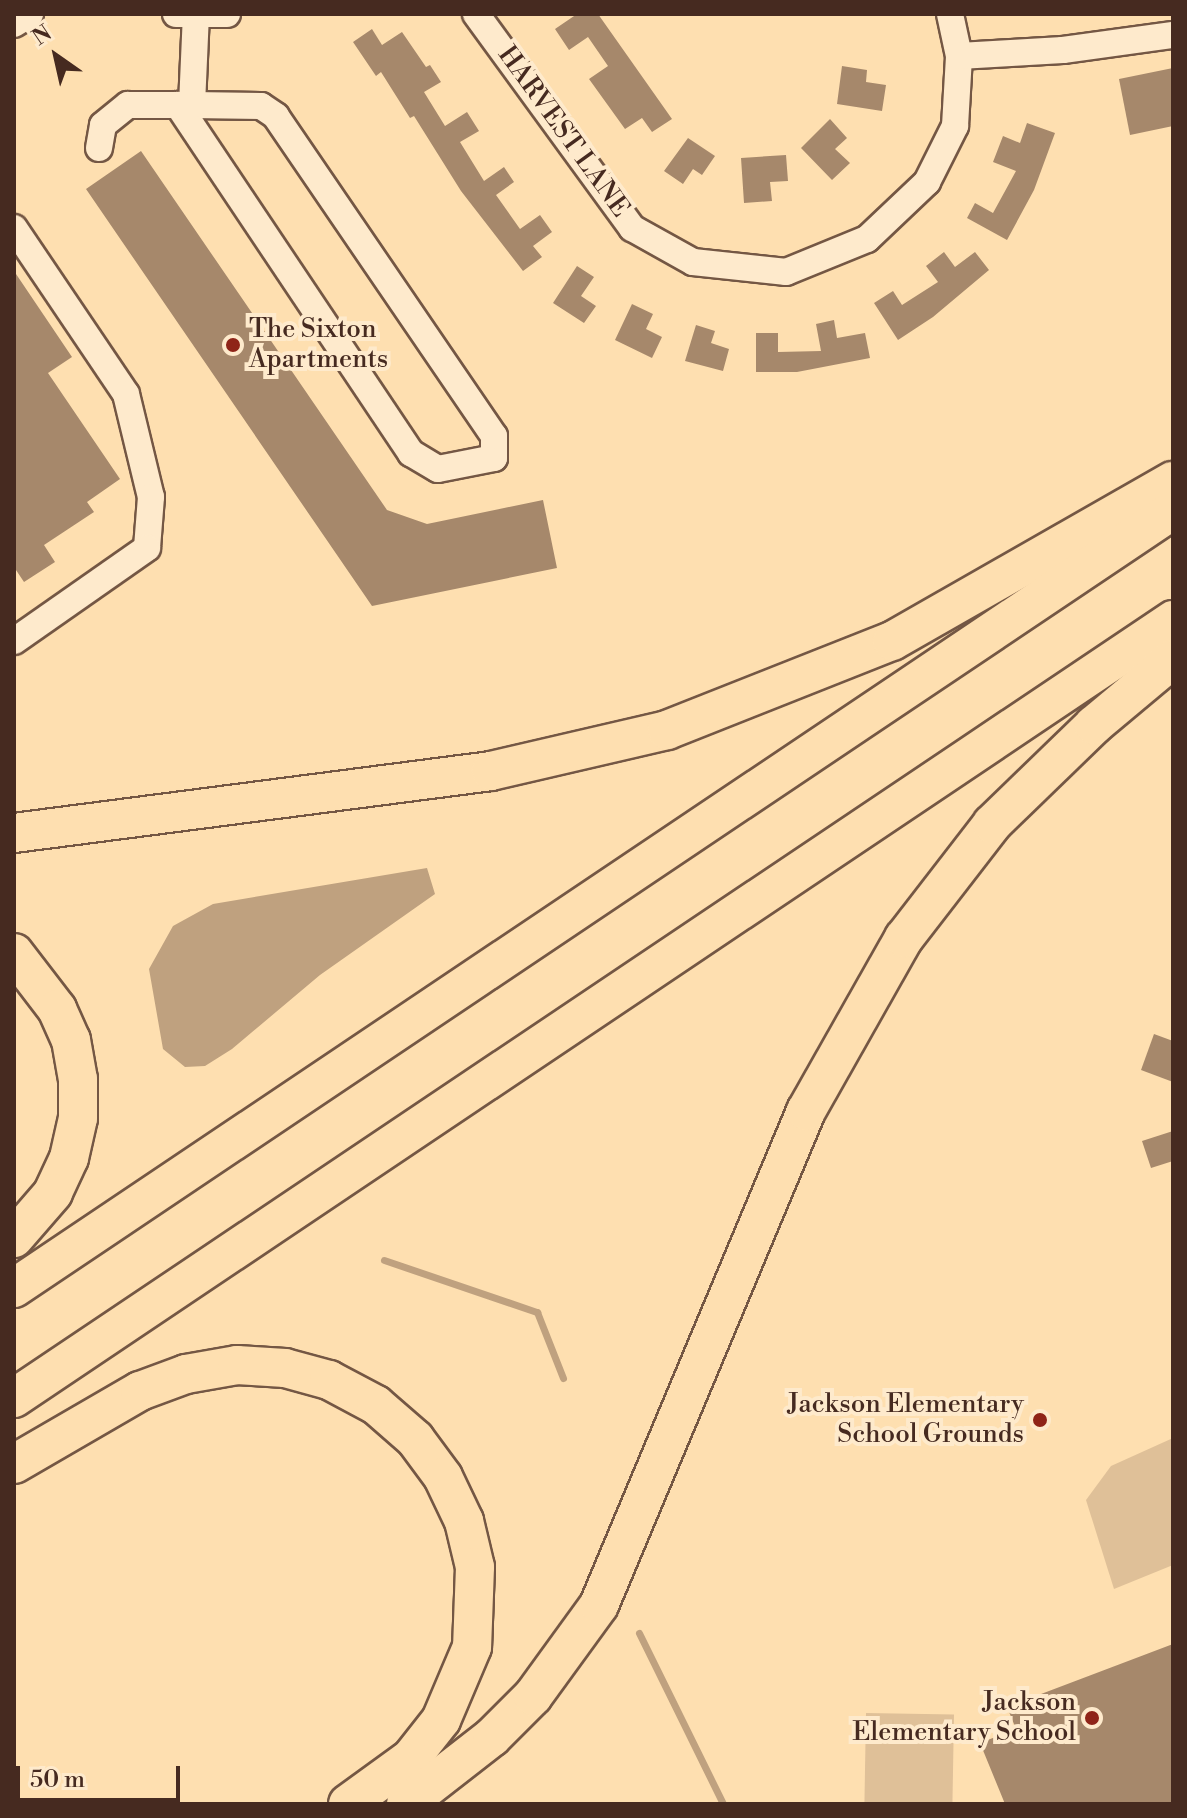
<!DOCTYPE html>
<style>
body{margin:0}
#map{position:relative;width:1187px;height:1818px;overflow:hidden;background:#fedfb0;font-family:"Libre Bodoni",serif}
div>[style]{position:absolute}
.green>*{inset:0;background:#dfc098;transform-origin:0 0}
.water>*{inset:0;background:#bfa17f}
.stream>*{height:7px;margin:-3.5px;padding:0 3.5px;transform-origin:3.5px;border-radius:3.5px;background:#bfa17f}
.building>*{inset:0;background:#a6886b}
.roads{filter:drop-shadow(2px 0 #745744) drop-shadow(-2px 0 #745744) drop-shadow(0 2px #745744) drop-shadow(0 -2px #745744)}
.minor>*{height:26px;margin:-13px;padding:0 13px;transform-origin:13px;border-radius:13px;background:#feeacc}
.highway>*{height:38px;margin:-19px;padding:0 19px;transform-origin:19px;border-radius:19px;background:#fedfb0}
.dots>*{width:22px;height:22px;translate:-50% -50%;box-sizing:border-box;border:4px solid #feeacc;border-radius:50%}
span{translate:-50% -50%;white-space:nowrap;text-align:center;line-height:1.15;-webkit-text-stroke:8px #feeacc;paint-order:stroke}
.street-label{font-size:26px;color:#462a20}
.poi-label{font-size:26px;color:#462a20}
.left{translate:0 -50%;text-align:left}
.right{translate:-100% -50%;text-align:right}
.frame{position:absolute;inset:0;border:16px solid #462a20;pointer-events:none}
.north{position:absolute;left:16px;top:16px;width:80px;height:80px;-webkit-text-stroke:6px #feeacc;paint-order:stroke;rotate:326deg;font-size:22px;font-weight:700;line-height:32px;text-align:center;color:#462a20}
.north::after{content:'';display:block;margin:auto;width:28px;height:36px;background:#462a20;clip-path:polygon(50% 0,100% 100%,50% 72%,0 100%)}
.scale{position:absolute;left:16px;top:1766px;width:164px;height:36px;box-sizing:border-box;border:4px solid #462a20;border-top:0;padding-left:10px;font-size:24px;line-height:28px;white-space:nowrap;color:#462a20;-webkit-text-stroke:6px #feeacc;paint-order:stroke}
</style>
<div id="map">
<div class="green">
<div style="clip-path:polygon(1173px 1438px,1173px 1565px,1114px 1589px,1086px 1500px,1111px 1466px)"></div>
<div style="left:866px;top:1713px;width:88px;height:91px;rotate:1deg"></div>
</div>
<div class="water">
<div style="clip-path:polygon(427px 868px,435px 894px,320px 975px,232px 1049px,205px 1066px,185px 1067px,163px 1049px,149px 969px,173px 926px,213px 904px)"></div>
</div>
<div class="stream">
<div style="left:384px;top:1260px;width:162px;rotate:18.8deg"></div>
<div style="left:537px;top:1312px;width:71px;rotate:68.5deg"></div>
<div style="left:639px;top:1633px;width:191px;rotate:63.8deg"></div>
</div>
<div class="building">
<div style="clip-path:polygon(577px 14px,598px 14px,672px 119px,652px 132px,642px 118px,625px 129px,589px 79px,608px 66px,588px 37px,569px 50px,555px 29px)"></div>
<div style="clip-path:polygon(372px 29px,382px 45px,402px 32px,426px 67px,430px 65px,441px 82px,424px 92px,445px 126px,467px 112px,479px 131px,460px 142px,484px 181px,504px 167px,514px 182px,496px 195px,520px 229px,540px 215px,552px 232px,533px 246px,542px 257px,523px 271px,461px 191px,414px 116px,410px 118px,381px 72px,376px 76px,353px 42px)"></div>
<div style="clip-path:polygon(842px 66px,867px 70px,866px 82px,886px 85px,882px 111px,837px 104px)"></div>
<div style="clip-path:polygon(1173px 68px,1173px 126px,1130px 135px,1119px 79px)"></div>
<div style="clip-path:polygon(830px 119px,847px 138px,835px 149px,850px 163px,832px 180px,801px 148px)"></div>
<div style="clip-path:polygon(1027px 123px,1055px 133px,1034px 190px,1007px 240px,967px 218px,975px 203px,993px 213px,1016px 171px,993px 162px,1003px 136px,1020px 143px)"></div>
<div style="clip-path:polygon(688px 138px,715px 156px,702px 175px,693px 169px,683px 184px,664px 171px)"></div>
<div style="clip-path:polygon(141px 151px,387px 510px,427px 524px,543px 500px,557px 568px,372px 606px,86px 189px)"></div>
<div style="clip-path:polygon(786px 155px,788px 181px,770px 182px,772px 201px,744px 203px,741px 158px)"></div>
<div style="clip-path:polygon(944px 252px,955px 267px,975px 252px,989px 270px,933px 317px,898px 340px,874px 303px,893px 291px,902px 305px,938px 282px,926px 266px)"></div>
<div style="clip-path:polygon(577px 266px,594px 277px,581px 296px,596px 306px,584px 323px,553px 303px)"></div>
<div style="clip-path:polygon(14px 271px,72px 357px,48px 373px,120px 479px,87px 502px,94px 512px,44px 545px,55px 562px,24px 582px,14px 567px)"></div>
<div style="clip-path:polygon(632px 304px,653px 314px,646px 329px,662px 337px,652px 358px,615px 340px)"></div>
<div style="clip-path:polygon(834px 320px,837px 338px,865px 333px,870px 358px,797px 372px,756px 372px,756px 333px,778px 333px,778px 352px,821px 351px,816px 324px)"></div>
<div style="clip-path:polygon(696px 325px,715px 331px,711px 343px,729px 349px,723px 371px,685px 361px)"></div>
<div style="clip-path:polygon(1154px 1034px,1173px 1041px,1173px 1082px,1141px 1070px)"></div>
<div style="clip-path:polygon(1173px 1131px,1173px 1161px,1151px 1168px,1142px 1141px)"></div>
<div style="clip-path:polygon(1173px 1644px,1173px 1804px,1005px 1804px,980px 1743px,1016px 1729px,1007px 1707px)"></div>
</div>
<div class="roads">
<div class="minor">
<div style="left:176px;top:14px;width:51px"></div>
<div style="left:476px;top:14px;width:265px;rotate:53.9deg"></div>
<div style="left:632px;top:228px;width:70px;rotate:29.1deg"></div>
<div style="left:693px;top:262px;width:94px;rotate:6.1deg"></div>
<div style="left:786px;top:272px;width:87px;rotate:-22.2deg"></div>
<div style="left:867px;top:239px;width:83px;rotate:-43.5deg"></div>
<div style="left:927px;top:182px;width:63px;rotate:-63.4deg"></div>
<div style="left:955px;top:126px;width:70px;rotate:-86.7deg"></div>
<div style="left:959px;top:56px;width:43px;rotate:-102.1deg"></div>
<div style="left:14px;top:24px;width:19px;rotate:-32deg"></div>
<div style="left:959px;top:56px;width:104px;rotate:-3.3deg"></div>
<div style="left:1063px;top:50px;width:111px;rotate:-7.8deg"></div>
<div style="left:178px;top:105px;width:419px;rotate:56.2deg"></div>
<div style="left:411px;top:453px;width:31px;rotate:31deg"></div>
<div style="left:438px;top:469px;width:57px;rotate:-11.1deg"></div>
<div style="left:494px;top:458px;width:22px;rotate:-90deg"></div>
<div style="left:494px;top:436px;width:387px;rotate:-124.3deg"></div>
<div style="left:276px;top:116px;width:18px;rotate:-146deg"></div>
<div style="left:261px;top:106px;width:69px;rotate:-179.2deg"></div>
<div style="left:192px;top:105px;width:90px;rotate:-87.5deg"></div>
<div style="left:99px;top:148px;width:23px;rotate:-80deg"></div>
<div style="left:103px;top:125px;width:32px;rotate:-39deg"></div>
<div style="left:128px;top:105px;width:64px"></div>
<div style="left:14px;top:228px;width:200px;rotate:56deg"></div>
<div style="left:126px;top:394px;width:106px;rotate:76.4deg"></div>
<div style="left:151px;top:497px;width:51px;rotate:94.5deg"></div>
<div style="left:147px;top:548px;width:162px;rotate:145deg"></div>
</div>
<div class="highway">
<div style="left:14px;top:833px;width:481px;rotate:-7.4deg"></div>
<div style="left:491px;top:771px;width:181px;rotate:-13.1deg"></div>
<div style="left:667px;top:730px;width:242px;rotate:-21.6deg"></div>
<div style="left:892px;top:641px;width:323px;rotate:-29.7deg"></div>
<div style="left:14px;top:953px;width:71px;rotate:52.5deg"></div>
<div style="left:57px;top:1009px;width:34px;rotate:66deg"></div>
<div style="left:71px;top:1040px;width:40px;rotate:80deg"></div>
<div style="left:78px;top:1079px;width:39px;rotate:90deg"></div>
<div style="left:78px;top:1118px;width:41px;rotate:102.7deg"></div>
<div style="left:69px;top:1158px;width:38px;rotate:115deg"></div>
<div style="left:53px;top:1193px;width:60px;rotate:130.9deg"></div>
<div style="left:14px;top:1288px;width:1396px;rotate:-33.87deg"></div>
<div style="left:14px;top:1398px;width:1396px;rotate:-33.87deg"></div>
<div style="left:14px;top:1464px;width:146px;rotate:-30.1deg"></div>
<div style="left:140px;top:1391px;width:49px;rotate:-20.3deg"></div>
<div style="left:186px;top:1374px;width:52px;rotate:-10deg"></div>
<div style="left:237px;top:1365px;width:48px;rotate:3.6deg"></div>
<div style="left:285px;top:1368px;width:46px;rotate:15.3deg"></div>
<div style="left:329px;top:1380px;width:53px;rotate:28deg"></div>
<div style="left:376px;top:1405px;width:52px;rotate:41.1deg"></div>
<div style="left:415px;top:1439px;width:47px;rotate:53.6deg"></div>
<div style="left:443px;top:1477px;width:49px;rotate:64.5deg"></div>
<div style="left:464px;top:1521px;width:47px;rotate:76.6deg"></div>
<div style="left:475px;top:1567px;width:80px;rotate:92.1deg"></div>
<div style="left:472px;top:1647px;width:79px;rotate:113deg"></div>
<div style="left:441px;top:1720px;width:48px;rotate:128.3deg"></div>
<div style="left:411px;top:1758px;width:78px;rotate:143.9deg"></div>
<div style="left:406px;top:1804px;width:109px;rotate:-37.9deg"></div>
<div style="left:492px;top:1737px;width:58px;rotate:-45deg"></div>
<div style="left:533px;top:1696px;width:112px;rotate:-54deg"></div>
<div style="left:599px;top:1605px;width:536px;rotate:-67.26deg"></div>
<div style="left:806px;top:1111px;width:199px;rotate:-60.5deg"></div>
<div style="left:904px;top:938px;width:144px;rotate:-52.3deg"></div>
<div style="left:992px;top:824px;width:142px;rotate:-44.1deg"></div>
<div style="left:1094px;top:725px;width:103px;rotate:-39.9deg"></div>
</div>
</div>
<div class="dots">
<div style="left:233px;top:345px;background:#8f2418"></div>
<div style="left:1040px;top:1420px;background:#8f2418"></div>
<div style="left:1092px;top:1718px;background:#8f2418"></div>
</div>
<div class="street-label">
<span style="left:563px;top:132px;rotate:54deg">HARVEST LANE</span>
</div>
<div class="poi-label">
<span class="left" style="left:249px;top:345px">The Sixton<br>Apartments</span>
<span class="right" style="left:1024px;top:1420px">Jackson Elementary<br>School Grounds</span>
<span class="right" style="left:1076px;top:1718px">Jackson<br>Elementary School</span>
</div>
<div class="frame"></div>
<div class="north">N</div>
<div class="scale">50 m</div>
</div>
